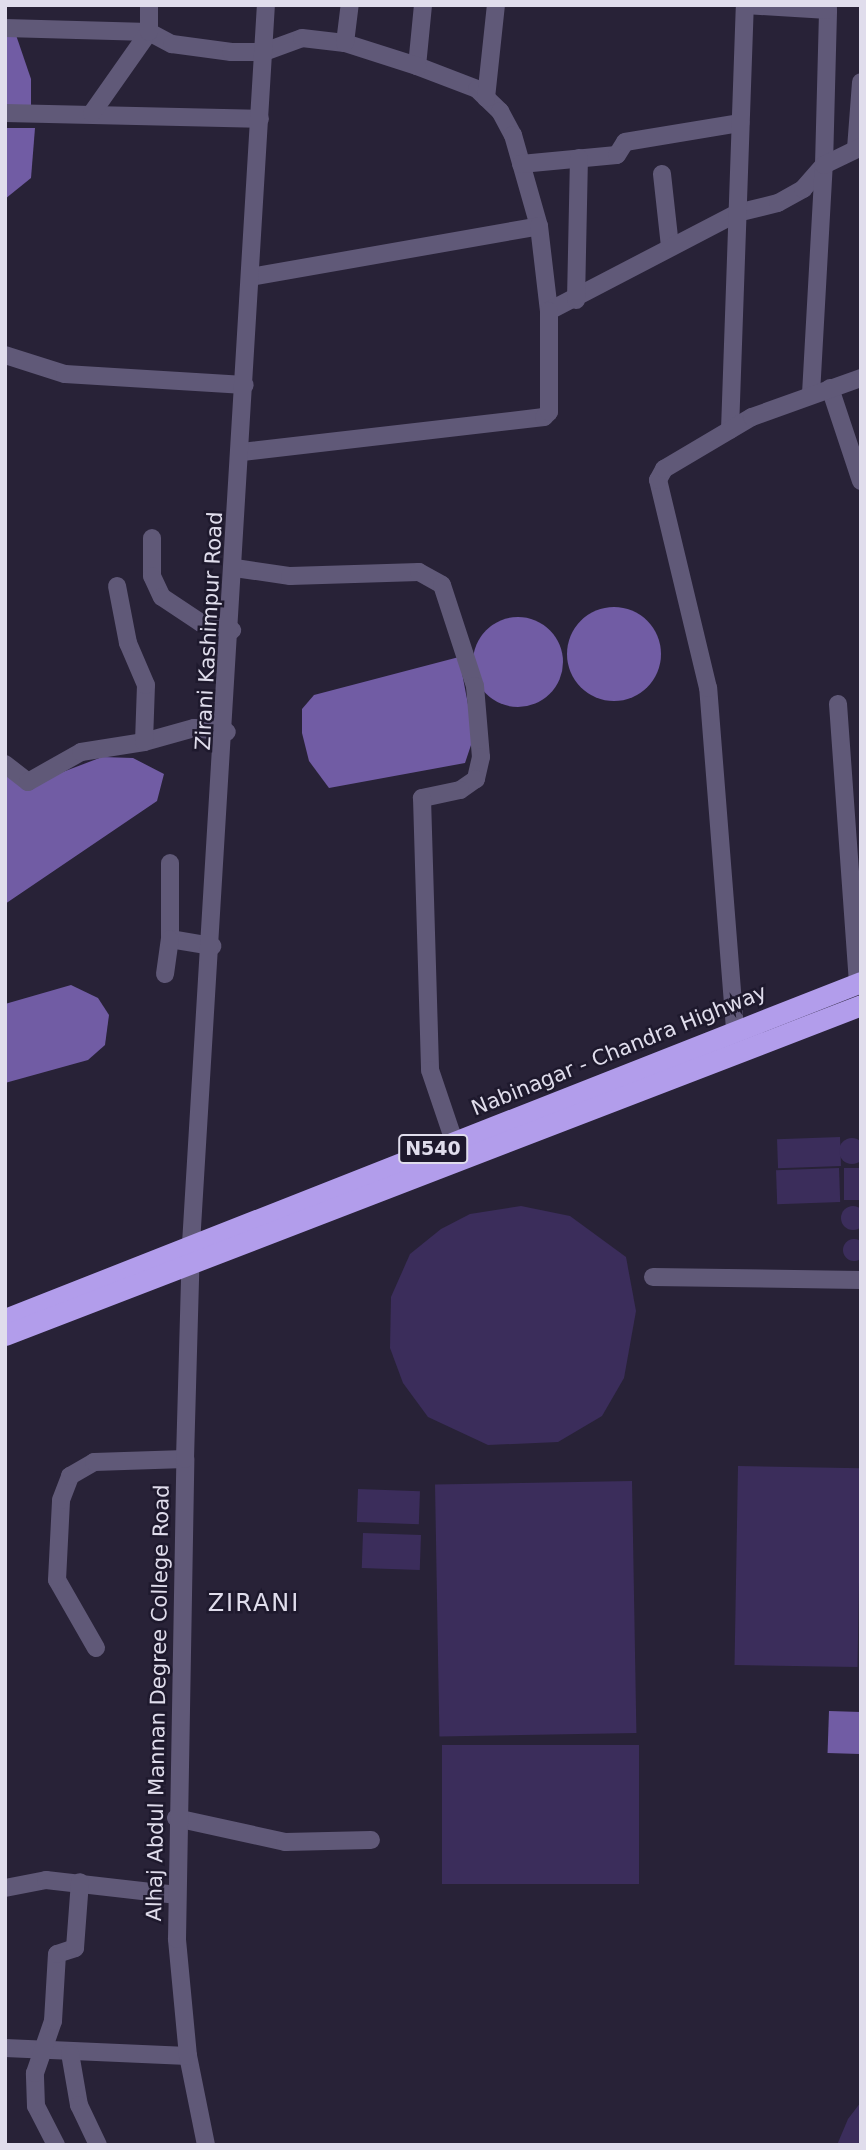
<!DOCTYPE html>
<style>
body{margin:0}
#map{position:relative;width:866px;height:2150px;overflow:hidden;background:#282237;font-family:"DejaVu Sans",sans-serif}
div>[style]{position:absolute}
.green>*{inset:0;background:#3b2d5b;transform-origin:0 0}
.round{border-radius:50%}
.water>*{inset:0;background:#715ca4;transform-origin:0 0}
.minor>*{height:18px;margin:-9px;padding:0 9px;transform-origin:9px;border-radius:9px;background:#605978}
.highway>*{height:21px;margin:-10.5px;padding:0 10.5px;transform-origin:10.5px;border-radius:10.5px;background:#b29deb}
span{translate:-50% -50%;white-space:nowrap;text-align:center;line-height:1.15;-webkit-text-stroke:5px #1e192d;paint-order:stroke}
.shield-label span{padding:2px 5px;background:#1e192d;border:2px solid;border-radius:5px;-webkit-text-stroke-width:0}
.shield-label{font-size:19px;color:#e0ddec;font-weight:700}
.street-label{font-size:21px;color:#e0ddec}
.quarter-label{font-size:24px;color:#e0ddec;letter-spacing:2px}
.frame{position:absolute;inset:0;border:7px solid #e0ddec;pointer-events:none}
</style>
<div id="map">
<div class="green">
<div style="left:840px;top:1137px;width:29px;height:63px;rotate:88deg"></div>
<div class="round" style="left:839px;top:1138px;width:26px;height:26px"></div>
<div style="left:839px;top:1168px;width:34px;height:63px;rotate:88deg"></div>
<div style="left:844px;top:1168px;width:17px;height:32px"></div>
<div style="clip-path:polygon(521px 1206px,570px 1216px,626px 1257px,636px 1311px,624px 1378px,602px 1416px,558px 1442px,488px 1445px,428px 1417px,403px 1383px,390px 1348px,391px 1297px,410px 1254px,441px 1229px,470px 1214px)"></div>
<div class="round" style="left:841px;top:1206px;width:24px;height:24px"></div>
<div class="round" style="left:843px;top:1239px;width:22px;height:22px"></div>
<div style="left:738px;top:1466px;width:123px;height:199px;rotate:1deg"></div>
<div style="left:632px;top:1481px;width:252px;height:197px;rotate:89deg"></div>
<div style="left:358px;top:1489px;width:62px;height:33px;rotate:2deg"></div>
<div style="left:363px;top:1533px;width:58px;height:35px;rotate:2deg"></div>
<div style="left:639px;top:1745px;width:139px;height:197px;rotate:90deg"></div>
<div style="clip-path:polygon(861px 2102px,861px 2145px,837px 2145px,848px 2119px)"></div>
</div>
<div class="water">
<div style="clip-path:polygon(5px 35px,16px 35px,31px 79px,31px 105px,5px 105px)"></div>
<div style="clip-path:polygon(5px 128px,35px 128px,31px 178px,5px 199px)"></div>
<div class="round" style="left:567px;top:607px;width:94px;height:94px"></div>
<div class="round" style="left:473px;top:617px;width:90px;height:90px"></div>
<div style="clip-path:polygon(459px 657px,474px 736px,465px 763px,329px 788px,309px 761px,302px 733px,302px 709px,314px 695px)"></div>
<div style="clip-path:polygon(102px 757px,133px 758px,164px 774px,157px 801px,5px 904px,5px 774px,26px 786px)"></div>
<div style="clip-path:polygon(71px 985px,98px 998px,109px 1015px,105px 1045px,88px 1060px,5px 1083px,5px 1004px)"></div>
<div style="left:829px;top:1711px;width:32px;height:42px;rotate:2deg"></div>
</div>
<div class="minor">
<div style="left:423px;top:5px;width:61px;rotate:95.6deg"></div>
<div style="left:417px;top:66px;width:64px;rotate:21deg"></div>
<div style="left:477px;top:89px;width:32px;rotate:44deg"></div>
<div style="left:500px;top:111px;width:27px;rotate:62deg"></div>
<div style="left:513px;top:135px;width:95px;rotate:74.1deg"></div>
<div style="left:5px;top:28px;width:144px;rotate:1.6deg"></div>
<div style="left:149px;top:32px;width:26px;rotate:28deg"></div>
<div style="left:172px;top:44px;width:60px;rotate:7.7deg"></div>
<div style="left:231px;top:52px;width:33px"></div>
<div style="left:264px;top:52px;width:40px;rotate:-20.2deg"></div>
<div style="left:302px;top:38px;width:43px;rotate:6.6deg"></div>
<div style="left:345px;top:43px;width:76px;rotate:17.7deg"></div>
<div style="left:345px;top:43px;width:38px;rotate:-83deg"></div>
<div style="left:486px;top:98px;width:94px;rotate:-83.9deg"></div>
<div style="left:5px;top:113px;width:255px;rotate:1.3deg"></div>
<div style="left:92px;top:113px;width:99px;rotate:-54.9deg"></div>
<div style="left:149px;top:32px;width:27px;rotate:-90deg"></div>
<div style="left:856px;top:149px;width:67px;rotate:-85.7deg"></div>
<div style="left:521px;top:164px;width:96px;rotate:-5.4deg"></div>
<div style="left:617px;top:155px;width:15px;rotate:-58deg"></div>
<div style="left:625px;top:142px;width:117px;rotate:-9.4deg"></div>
<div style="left:662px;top:174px;width:73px;rotate:83.7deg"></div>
<div style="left:251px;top:277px;width:292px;rotate:-10deg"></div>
<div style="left:539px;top:226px;width:86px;rotate:83.3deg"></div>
<div style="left:549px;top:311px;width:212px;rotate:-27.5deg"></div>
<div style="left:737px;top:213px;width:42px;rotate:-13.7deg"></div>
<div style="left:778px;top:203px;width:29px;rotate:-29deg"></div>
<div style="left:803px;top:189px;width:32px;rotate:-49deg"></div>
<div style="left:824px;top:165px;width:155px;rotate:-88.5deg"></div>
<div style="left:828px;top:10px;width:83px;rotate:-176.6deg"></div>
<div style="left:576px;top:300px;width:142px;rotate:-88.8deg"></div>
<div style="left:5px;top:355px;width:63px;rotate:17.6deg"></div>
<div style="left:65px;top:374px;width:180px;rotate:3.5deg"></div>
<div style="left:830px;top:388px;width:98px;rotate:71.6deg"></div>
<div style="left:811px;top:394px;width:229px;rotate:-86.8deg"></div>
<div style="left:824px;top:165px;width:41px;rotate:-25.9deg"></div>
<div style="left:730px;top:430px;width:422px;rotate:-88deg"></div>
<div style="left:242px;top:452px;width:304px;rotate:-6.6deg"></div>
<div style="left:544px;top:417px;width:7px;rotate:-45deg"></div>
<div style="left:549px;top:412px;width:101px;rotate:-90deg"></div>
<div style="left:152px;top:538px;width:38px;rotate:90deg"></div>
<div style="left:152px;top:576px;width:23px;rotate:65deg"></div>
<div style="left:162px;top:597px;width:47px;rotate:33.7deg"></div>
<div style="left:201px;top:623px;width:32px;rotate:13deg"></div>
<div style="left:235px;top:568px;width:56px;rotate:8.3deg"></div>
<div style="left:290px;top:576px;width:129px;rotate:-1.8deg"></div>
<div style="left:419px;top:572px;width:26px;rotate:29deg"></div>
<div style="left:442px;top:585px;width:106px;rotate:71.9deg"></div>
<div style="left:475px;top:686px;width:71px;rotate:85.2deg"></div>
<div style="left:481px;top:757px;width:23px;rotate:103deg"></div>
<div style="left:476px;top:779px;width:19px;rotate:145deg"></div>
<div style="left:460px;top:790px;width:39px;rotate:168deg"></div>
<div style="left:422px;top:798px;width:272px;rotate:88.3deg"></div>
<div style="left:430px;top:1070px;width:75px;rotate:71.3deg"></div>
<div style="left:838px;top:704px;width:281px;rotate:85.9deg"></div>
<div style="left:144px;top:742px;width:52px;rotate:-15.6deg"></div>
<div style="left:194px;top:728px;width:33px;rotate:7deg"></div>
<div style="left:5px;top:764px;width:29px;rotate:38deg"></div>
<div style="left:28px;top:782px;width:61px;rotate:-29.5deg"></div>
<div style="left:81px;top:752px;width:64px;rotate:-9deg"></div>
<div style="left:144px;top:742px;width:57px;rotate:-88deg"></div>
<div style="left:146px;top:685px;width:46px;rotate:-113.2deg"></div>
<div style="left:128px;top:643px;width:58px;rotate:-100.9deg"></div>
<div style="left:170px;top:863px;width:76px;rotate:90deg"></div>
<div style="left:170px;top:939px;width:43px;rotate:9.5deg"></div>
<div style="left:165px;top:974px;width:35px;rotate:-82deg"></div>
<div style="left:735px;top:1029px;width:342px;rotate:-94.5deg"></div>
<div style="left:708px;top:688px;width:214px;rotate:-103.5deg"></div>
<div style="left:658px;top:480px;width:13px;rotate:-61deg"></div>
<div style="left:664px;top:469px;width:102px;rotate:-30.6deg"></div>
<div style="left:752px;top:417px;width:116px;rotate:-19.7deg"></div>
<div style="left:653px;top:1277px;width:208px;rotate:0.8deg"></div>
<div style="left:96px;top:1648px;width:78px;rotate:-119.8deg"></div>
<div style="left:57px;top:1580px;width:80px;rotate:-87.1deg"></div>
<div style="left:61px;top:1500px;width:26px;rotate:-69deg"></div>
<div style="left:70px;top:1476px;width:28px;rotate:-30deg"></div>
<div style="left:94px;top:1462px;width:91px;rotate:-1.9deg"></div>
<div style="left:176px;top:1818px;width:112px;rotate:12.4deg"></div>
<div style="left:285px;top:1842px;width:86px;rotate:-1.3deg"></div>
<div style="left:5px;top:1888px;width:42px;rotate:-11deg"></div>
<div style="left:46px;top:1880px;width:132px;rotate:6.5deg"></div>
<div style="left:5px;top:2048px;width:183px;rotate:2.5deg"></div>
<div style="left:70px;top:2053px;width:53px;rotate:80.2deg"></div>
<div style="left:79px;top:2105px;width:44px;rotate:64.6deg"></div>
<div style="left:56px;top:2145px;width:44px;rotate:-117.1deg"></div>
<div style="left:36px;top:2106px;width:33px;rotate:-92deg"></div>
<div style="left:35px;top:2073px;width:55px;rotate:-70.9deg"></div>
<div style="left:53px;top:2021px;width:67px;rotate:-86.6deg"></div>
<div style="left:57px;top:1954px;width:19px;rotate:-18deg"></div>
<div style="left:75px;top:1948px;width:66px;rotate:-85.7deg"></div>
<div style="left:206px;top:2145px;width:91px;rotate:-101.4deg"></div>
<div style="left:188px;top:2056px;width:118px;rotate:-95.4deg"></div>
<div style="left:177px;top:1939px;width:480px;rotate:-89deg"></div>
<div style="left:185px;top:1459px;width:215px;rotate:-88.4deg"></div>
<div style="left:191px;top:1244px;width:1241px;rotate:-86.54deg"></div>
</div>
<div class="highway">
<div style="left:5px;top:1319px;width:920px;rotate:-21.49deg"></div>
<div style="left:5px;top:1335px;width:917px;rotate:-21.08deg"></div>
</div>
<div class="shield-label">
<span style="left:433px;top:1149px">N540</span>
</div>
<div class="street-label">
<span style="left:209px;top:631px;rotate:-87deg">Zirani Kashimpur Road</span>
<span style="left:619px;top:1050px;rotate:-22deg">Nabinagar - Chandra Highway</span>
<span style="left:158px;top:1703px;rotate:-89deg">Alhaj Abdul Mannan Degree College Road</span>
</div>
<div class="quarter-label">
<span style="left:254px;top:1604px">ZIRANI</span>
</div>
<div class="frame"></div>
</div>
